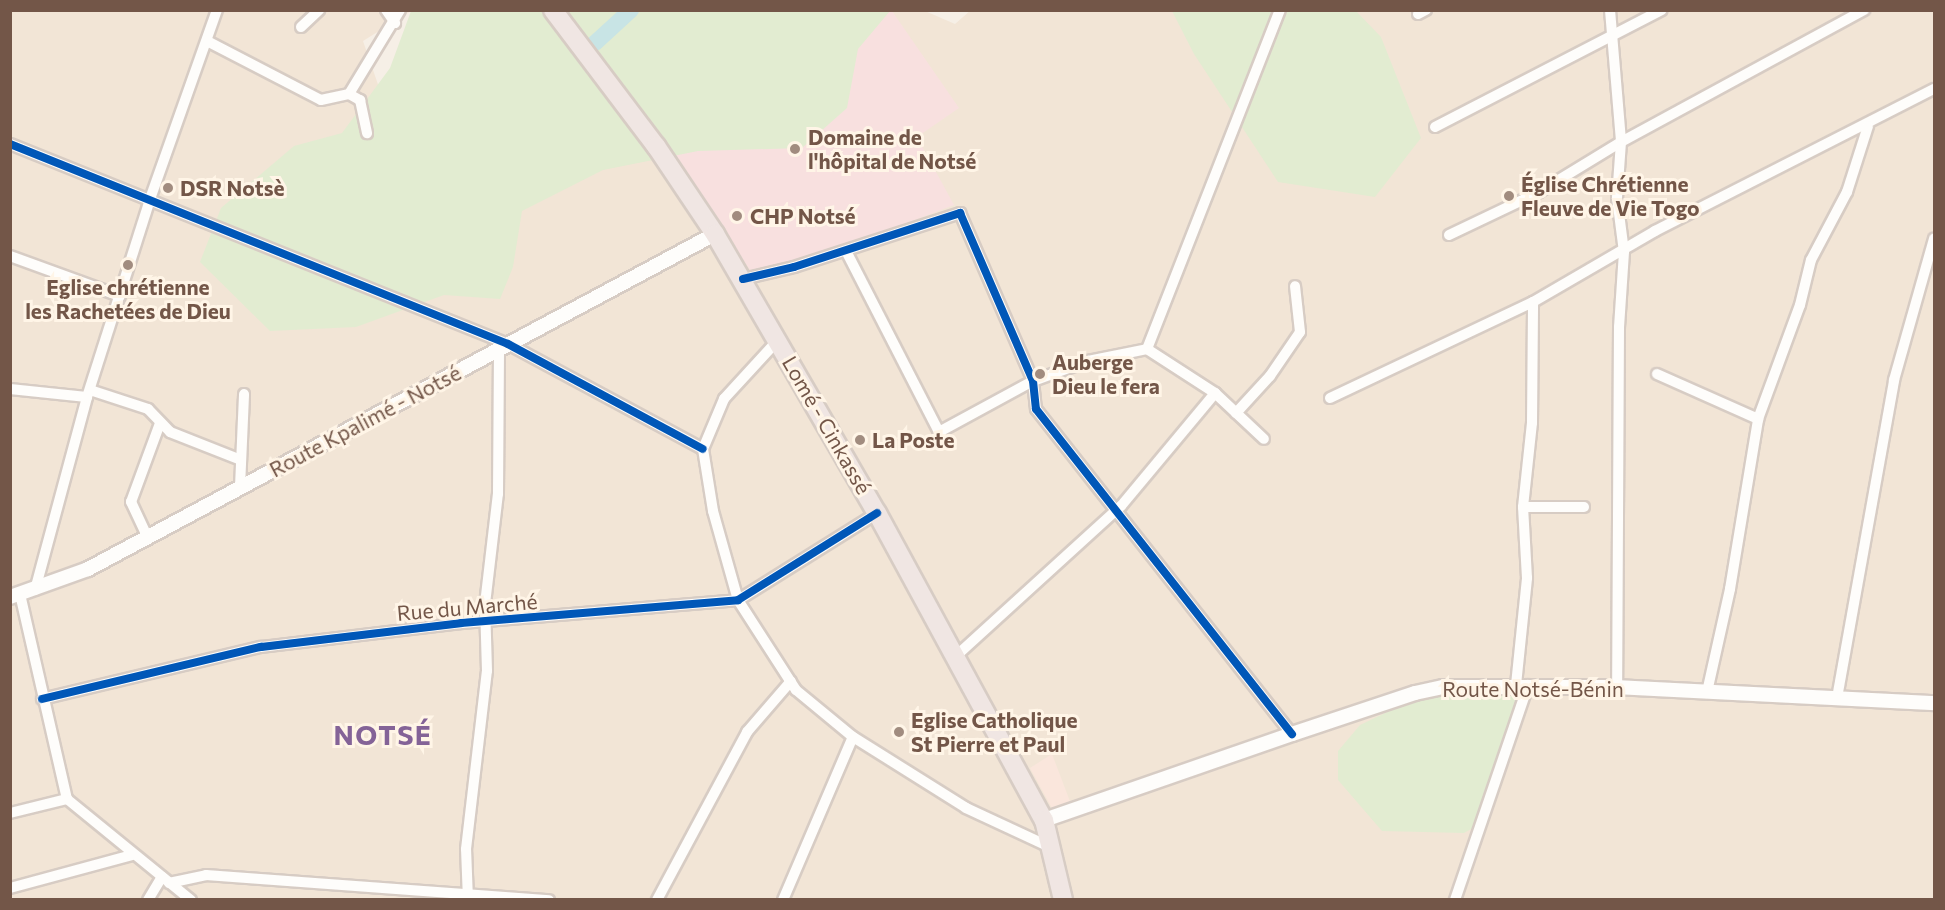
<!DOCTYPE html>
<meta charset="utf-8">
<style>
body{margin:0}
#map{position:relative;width:1945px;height:910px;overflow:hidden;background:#f6efe6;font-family:Commissioner,sans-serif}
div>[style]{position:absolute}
.residential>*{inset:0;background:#f2e5d6}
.commercial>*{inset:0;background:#fae6dc}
.medical>*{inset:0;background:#f8e0df}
.green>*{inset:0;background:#e2ecd1}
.river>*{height:16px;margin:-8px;padding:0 8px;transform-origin:8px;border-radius:8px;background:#c8e4e5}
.roads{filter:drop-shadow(2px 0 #d7ccc4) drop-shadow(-2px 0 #d7ccc4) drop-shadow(0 2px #d7ccc4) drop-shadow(0 -2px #d7ccc4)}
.street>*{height:10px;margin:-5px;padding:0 5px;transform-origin:5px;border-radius:5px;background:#fefdfb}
.secondary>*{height:14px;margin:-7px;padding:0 7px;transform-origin:7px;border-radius:7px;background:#fefdfb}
.highway>*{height:18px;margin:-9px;padding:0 9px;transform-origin:9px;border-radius:9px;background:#f0e6e3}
.cycleway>*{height:8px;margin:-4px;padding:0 4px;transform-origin:4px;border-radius:4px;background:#0057b8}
.dots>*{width:16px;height:16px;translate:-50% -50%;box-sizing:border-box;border:3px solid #fff5e7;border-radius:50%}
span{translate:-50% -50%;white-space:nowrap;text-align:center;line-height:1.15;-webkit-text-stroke:6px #fff5e7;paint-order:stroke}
.poi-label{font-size:21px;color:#735648;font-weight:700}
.left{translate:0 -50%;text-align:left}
.street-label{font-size:21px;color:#735648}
.district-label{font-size:27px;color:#846397;font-weight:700;letter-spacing:1.5px}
.frame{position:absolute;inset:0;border:12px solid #735648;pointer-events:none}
</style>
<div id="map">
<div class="residential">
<div style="clip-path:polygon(971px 10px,1934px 11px,1934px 899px,11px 899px,10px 11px,411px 11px,363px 41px,421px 209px,815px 11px,925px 11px,955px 24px)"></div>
</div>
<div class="commercial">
<div style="clip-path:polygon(1052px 754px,1071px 804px,1053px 810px,1030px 768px)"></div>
</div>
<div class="medical">
<div style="clip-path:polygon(804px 11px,892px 11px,959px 108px,917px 137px,954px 205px,808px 261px,750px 270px,636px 101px)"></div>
</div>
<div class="green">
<div style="clip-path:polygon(411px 11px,890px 11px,858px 49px,847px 108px,802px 148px,698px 151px,603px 170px,522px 211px,513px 267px,500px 299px,444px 295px,356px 327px,270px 331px,200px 262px,221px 208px,294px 146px,342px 133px,390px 68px)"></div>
<div style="clip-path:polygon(1172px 11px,1356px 11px,1381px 37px,1421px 138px,1375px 197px,1278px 182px,1194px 54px)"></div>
<div style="clip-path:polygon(1455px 693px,1521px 693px,1480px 824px,1464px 833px,1382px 831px,1338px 780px,1338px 751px,1360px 725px,1404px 704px)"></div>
</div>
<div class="river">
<div style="left:595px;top:43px;width:49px;rotate:-42.5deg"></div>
</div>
<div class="roads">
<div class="street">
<div style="left:386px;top:10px;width:16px;rotate:55deg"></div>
<div style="left:1610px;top:10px;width:132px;rotate:85.2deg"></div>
<div style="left:1621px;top:142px;width:56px;rotate:94.1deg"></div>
<div style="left:1617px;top:198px;width:54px;rotate:82.6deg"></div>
<div style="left:1624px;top:252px;width:75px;rotate:93.8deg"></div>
<div style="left:1619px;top:327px;width:360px;rotate:90.3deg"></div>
<div style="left:1418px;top:14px;width:9px;rotate:-27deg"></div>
<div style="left:301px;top:27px;width:25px;rotate:-43deg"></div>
<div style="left:207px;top:41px;width:128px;rotate:27.4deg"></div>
<div style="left:321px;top:100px;width:29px;rotate:-12deg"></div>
<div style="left:349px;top:94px;width:13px;rotate:29deg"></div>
<div style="left:360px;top:100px;width:34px;rotate:78deg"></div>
<div style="left:349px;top:94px;width:98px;rotate:-58.7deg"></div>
<div style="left:1435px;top:127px;width:255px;rotate:-27.3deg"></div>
<div style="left:10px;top:144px;width:537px;rotate:21.88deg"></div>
<div style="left:508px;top:344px;width:221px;rotate:28.3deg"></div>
<div style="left:1449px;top:235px;width:100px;rotate:-25.5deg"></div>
<div style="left:1539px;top:192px;width:96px;rotate:-31.4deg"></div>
<div style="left:1621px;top:142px;width:277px;rotate:-28.5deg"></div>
<div style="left:846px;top:251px;width:203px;rotate:62.8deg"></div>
<div style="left:939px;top:432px;width:107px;rotate:-28.5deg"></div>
<div style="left:1033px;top:381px;width:59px;rotate:-20deg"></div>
<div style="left:1088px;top:361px;width:60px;rotate:-11.5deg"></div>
<div style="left:1147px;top:349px;width:81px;rotate:32.9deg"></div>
<div style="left:1215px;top:393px;width:67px;rotate:43.2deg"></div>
<div style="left:10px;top:256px;width:117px;rotate:20deg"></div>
<div style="left:743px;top:279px;width:52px;rotate:-13.2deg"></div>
<div style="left:794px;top:267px;width:175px;rotate:-18deg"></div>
<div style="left:960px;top:213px;width:183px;rotate:66.5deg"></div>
<div style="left:1033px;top:381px;width:28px;rotate:84deg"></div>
<div style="left:1036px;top:409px;width:414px;rotate:51.8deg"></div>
<div style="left:778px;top:340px;width:80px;rotate:132.5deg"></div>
<div style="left:724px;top:399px;width:54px;rotate:112.8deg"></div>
<div style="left:703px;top:449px;width:63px;rotate:80.8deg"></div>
<div style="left:713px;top:511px;width:92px;rotate:74.3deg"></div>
<div style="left:738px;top:600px;width:107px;rotate:57.2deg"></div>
<div style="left:796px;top:690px;width:74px;rotate:39.5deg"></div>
<div style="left:853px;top:737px;width:133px;rotate:32.1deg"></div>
<div style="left:966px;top:808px;width:95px;rotate:24.9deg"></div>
<div style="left:1147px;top:349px;width:364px;rotate:-68.6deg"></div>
<div style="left:1657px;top:374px;width:111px;rotate:24deg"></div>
<div style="left:10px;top:389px;width:77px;rotate:5.9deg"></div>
<div style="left:93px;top:391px;width:58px;rotate:18.1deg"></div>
<div style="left:148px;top:409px;width:32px;rotate:46deg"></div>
<div style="left:170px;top:432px;width:76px;rotate:21.5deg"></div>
<div style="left:1330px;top:398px;width:225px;rotate:-25.3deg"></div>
<div style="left:1533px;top:302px;width:141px;rotate:-30.2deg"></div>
<div style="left:1655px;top:231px;width:313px;rotate:-27deg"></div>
<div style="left:1236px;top:413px;width:50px;rotate:-47.4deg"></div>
<div style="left:1270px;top:376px;width:53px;rotate:-55.7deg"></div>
<div style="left:1300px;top:332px;width:46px;rotate:-96.2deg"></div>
<div style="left:240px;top:487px;width:93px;rotate:-87.5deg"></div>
<div style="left:1523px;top:507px;width:61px"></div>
<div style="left:147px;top:536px;width:38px;rotate:-115deg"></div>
<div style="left:131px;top:502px;width:84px;rotate:-69.8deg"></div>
<div style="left:35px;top:590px;width:200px;rotate:-74.9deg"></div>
<div style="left:87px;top:397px;width:208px;rotate:-72.3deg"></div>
<div style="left:150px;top:199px;width:201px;rotate:-70.5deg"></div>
<div style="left:20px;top:594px;width:210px;rotate:77.1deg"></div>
<div style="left:67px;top:799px;width:160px;rotate:39.2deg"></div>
<div style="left:956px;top:656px;width:223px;rotate:-42.3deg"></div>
<div style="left:1121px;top:506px;width:147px;rotate:-50.2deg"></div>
<div style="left:1516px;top:685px;width:108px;rotate:-84.1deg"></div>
<div style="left:1527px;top:578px;width:71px;rotate:-93.2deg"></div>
<div style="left:1523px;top:507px;width:84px;rotate:-83.9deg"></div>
<div style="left:1532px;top:423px;width:121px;rotate:-89.5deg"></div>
<div style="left:1707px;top:692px;width:106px;rotate:-77.4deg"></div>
<div style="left:1730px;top:589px;width:172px;rotate:-80.6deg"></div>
<div style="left:1758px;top:419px;width:121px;rotate:-69.8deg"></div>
<div style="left:1800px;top:305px;width:46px;rotate:-76.3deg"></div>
<div style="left:1811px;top:260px;width:77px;rotate:-62.1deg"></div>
<div style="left:1847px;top:192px;width:69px;rotate:-72.3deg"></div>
<div style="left:1837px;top:698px;width:323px;rotate:-79.8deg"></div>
<div style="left:1894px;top:380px;width:147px;rotate:-74.2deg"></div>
<div style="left:42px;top:699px;width:225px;rotate:-13.4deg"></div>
<div style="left:261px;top:647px;width:201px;rotate:-6.8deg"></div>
<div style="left:461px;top:623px;width:278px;rotate:-4.7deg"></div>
<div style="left:738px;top:600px;width:164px;rotate:-32deg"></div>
<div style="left:10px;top:813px;width:59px;rotate:-13.8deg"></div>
<div style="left:169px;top:883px;width:38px;rotate:-12deg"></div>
<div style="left:206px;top:875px;width:344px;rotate:4.2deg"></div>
<div style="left:10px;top:888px;width:126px;rotate:-15.1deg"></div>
<div style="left:148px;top:900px;width:27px;rotate:-59deg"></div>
<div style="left:468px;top:900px;width:51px;rotate:-92.2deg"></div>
<div style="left:466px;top:849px;width:179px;rotate:-83.3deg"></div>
<div style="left:487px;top:671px;width:67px;rotate:-91.7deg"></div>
<div style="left:485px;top:604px;width:111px;rotate:-83.3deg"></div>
<div style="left:498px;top:494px;width:144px;rotate:-89.6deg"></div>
<div style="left:657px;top:900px;width:191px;rotate:-61.8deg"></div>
<div style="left:747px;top:732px;width:67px;rotate:-49.2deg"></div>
<div style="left:783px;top:900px;width:177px;rotate:-66.8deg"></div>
<div style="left:1455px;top:900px;width:227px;rotate:-71.2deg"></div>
</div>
<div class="secondary">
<div style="left:10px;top:597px;width:83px;rotate:-19.7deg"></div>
<div style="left:88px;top:569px;width:711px;rotate:-28.12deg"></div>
<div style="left:1044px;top:820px;width:262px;rotate:-19.1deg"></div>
<div style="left:1292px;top:734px;width:130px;rotate:-18.4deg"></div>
<div style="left:1415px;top:693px;width:29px;rotate:-12deg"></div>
<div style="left:1443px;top:687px;width:174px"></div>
<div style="left:1617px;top:687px;width:317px;rotate:2.9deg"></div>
</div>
<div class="highway">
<div style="left:553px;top:10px;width:171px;rotate:52.9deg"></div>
<div style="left:656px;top:146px;width:106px;rotate:56.2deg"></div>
<div style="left:715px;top:234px;width:323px;rotate:59.9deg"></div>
<div style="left:877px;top:513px;width:349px;rotate:61.5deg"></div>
<div style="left:1044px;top:820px;width:82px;rotate:76.6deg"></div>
</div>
</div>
<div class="cycleway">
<div style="left:10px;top:144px;width:537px;rotate:21.88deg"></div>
<div style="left:508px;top:344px;width:221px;rotate:28.3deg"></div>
<div style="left:743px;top:279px;width:52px;rotate:-13.2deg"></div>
<div style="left:794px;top:267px;width:175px;rotate:-18deg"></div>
<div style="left:960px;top:213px;width:183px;rotate:66.5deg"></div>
<div style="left:1033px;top:381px;width:28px;rotate:84deg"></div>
<div style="left:1036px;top:409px;width:414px;rotate:51.8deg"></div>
<div style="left:42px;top:699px;width:225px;rotate:-13.4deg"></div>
<div style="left:261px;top:647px;width:201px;rotate:-6.8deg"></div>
<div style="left:461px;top:623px;width:278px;rotate:-4.7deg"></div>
<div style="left:738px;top:600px;width:164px;rotate:-32deg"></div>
</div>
<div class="dots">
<div style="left:795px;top:149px;background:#a18c7f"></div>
<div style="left:168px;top:188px;background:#a18c7f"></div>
<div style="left:1509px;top:196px;background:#a18c7f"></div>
<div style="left:737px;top:216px;background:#a18c7f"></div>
<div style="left:128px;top:265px;background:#a18c7f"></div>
<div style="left:1040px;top:374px;background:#a18c7f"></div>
<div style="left:860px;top:440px;background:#a18c7f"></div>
<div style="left:899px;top:732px;background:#a18c7f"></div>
</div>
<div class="poi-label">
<span class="left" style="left:808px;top:149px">Domaine de<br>l'hôpital de Notsé</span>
<span class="left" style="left:1521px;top:196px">Église Chrétienne<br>Fleuve de Vie Togo</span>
<span class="left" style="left:180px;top:188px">DSR Notsè</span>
<span class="left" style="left:750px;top:216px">CHP Notsé</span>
<span style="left:128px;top:299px">Eglise chrétienne<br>les Rachetées de Dieu</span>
<span class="left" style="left:1052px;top:374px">Auberge<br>Dieu le fera</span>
<span class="left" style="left:872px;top:440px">La Poste</span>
<span class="left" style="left:911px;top:732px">Eglise Catholique<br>St Pierre et Paul</span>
</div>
<div class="street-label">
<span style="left:365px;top:421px;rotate:-28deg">Route Kpalimé - Notsé</span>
<span style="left:827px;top:425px;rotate:60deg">Lomé - Cinkassé</span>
<span style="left:467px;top:607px;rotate:-5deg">Rue du Marché</span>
<span style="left:1533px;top:689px">Route Notsé-Bénin</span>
</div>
<div class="district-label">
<span style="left:383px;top:735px">NOTSÉ</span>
</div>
<div class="frame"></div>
</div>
